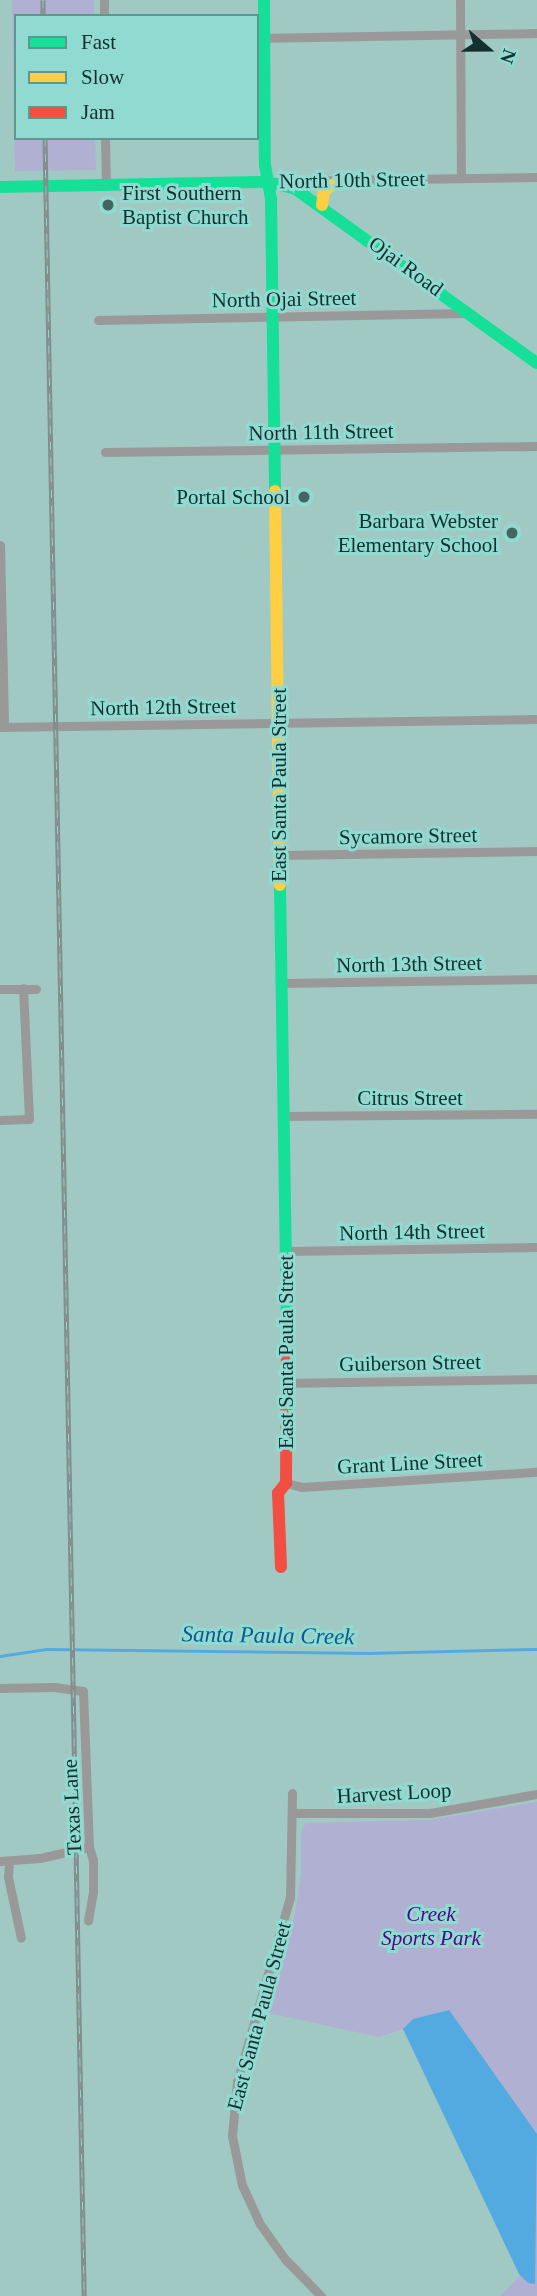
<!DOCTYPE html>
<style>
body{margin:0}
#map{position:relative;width:537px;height:2296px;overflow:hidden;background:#a1c9c4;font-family:Georgia,serif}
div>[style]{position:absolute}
.green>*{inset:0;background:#afb0d2}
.water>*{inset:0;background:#53aae0}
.stream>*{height:2.5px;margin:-1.25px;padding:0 1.25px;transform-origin:1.25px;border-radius:1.25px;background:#53aae0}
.street>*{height:9px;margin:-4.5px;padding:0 4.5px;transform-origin:4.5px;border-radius:4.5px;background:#9a999a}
.fast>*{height:12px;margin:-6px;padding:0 6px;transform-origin:6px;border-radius:6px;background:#16e098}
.slow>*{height:12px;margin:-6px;padding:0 6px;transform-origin:6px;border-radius:6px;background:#ffcf43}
.jam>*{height:12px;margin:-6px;padding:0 6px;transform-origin:6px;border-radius:6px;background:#f24e42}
.rail>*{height:5px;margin-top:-2.5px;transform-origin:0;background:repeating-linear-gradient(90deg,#90dad1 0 8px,#828d8c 0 16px);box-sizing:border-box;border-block:2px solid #828d8c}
.dots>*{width:19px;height:19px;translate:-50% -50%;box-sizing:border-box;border:4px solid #90dad1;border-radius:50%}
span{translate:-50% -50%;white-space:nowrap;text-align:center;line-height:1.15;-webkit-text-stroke:6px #90dad1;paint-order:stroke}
.street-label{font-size:21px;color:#12312e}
.poi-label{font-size:21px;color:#12312e}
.left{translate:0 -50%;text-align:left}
.right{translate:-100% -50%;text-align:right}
.park-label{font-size:21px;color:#520283;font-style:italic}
.water-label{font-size:23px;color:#0e5a8d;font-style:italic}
.legend{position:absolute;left:14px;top:14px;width:245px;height:126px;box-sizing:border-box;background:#90dad1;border:2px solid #5e9690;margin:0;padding:9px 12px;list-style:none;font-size:21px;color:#12312e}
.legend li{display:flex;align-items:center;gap:14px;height:35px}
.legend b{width:35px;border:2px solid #5e9690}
.north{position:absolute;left:453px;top:14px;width:70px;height:70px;-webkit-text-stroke:5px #90dad1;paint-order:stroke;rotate:110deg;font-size:19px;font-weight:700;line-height:28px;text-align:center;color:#12312e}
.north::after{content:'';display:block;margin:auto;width:24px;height:32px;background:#12312e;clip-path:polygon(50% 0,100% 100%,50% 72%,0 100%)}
</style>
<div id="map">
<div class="green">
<div style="clip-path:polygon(12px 0,94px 0,94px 16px,16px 16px,16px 138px,95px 138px,96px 170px,15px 171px)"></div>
<div style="clip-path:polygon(537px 1802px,537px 2296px,500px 2296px,520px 2276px,404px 2029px,379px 2037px,269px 2013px,296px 1909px,301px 1873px,301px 1831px,306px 1823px,429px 1820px)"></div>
</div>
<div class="water">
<div style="clip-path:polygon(449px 2010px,537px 2134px,535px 2284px,528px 2283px,519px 2274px,403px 2029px,413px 2019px)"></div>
</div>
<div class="stream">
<div style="left:0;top:1656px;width:48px;rotate:-8.5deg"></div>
<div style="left:47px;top:1649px;width:321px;rotate:0.7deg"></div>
<div style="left:368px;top:1653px;width:169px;rotate:-1.4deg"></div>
</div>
<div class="street">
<div style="left:104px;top:0;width:16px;rotate:90deg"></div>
<div style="left:460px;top:0;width:178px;rotate:89.7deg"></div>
<div style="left:257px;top:38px;width:280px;rotate:-1deg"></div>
<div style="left:105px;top:138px;width:48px;rotate:88.8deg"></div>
<div style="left:279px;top:181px;width:258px;rotate:-0.9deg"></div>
<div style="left:98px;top:320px;width:368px;rotate:-1.1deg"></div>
<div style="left:105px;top:452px;width:432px;rotate:-0.8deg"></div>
<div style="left:0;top:545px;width:182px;rotate:88.7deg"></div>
<div style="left:0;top:727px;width:537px;rotate:-0.85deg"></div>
<div style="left:280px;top:855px;width:257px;rotate:-0.9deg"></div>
<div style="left:281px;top:983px;width:256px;rotate:-0.9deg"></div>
<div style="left:0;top:989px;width:36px"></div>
<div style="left:284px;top:1116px;width:253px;rotate:-0.5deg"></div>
<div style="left:0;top:1120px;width:29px;rotate:-2deg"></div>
<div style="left:29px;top:1119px;width:131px;rotate:-92.6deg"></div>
<div style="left:288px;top:1251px;width:249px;rotate:-0.9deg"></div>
<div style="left:284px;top:1383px;width:253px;rotate:-0.9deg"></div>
<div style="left:286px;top:1483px;width:16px;rotate:14deg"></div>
<div style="left:302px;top:1487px;width:235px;rotate:-3.7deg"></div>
<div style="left:0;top:1688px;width:54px;rotate:-1.1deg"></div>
<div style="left:54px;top:1687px;width:29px;rotate:8deg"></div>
<div style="left:83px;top:1691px;width:156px;rotate:87.8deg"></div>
<div style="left:89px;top:1847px;width:14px;rotate:73deg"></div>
<div style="left:93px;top:1860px;width:32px;rotate:90deg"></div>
<div style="left:93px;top:1892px;width:29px;rotate:100deg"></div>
<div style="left:292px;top:1793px;width:104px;rotate:91.1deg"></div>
<div style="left:290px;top:1897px;width:192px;rotate:106deg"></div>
<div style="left:237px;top:2082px;width:54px;rotate:95.3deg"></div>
<div style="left:232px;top:2136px;width:50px;rotate:78.5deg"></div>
<div style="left:242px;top:2185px;width:43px;rotate:65.2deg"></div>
<div style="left:260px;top:2224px;width:43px;rotate:54.5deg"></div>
<div style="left:285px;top:2259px;width:52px;rotate:45.8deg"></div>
<div style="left:294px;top:1813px;width:136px"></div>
<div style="left:430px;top:1813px;width:109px;rotate:-10.1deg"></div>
<div style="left:0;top:1861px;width:40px;rotate:-4.3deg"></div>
<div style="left:40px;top:1858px;width:50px;rotate:-12.7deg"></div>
<div style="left:9px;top:1863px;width:14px;rotate:94deg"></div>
<div style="left:8px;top:1877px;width:62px;rotate:78deg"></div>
</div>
<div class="fast">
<div style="left:264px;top:0;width:165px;rotate:89.7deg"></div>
<div style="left:265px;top:165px;width:36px;rotate:80deg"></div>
<div style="left:271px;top:200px;width:291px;rotate:89.2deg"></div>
<div style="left:0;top:187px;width:267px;rotate:-1.1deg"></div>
<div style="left:267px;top:182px;width:28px;rotate:13deg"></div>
<div style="left:294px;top:188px;width:299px;rotate:35.8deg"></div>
<div style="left:280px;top:885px;width:439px;rotate:89.1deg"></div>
</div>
<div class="slow">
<div style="left:322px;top:205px;width:15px;rotate:-82deg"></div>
<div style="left:324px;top:190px;width:20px;rotate:-30deg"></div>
<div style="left:275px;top:491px;width:394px;rotate:89.3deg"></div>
</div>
<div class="jam">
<div style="left:281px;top:1567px;width:74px;rotate:-92.3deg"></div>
<div style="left:278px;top:1493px;width:13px;rotate:-51deg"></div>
<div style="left:286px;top:1483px;width:159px;rotate:-89.6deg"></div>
</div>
<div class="rail">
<div style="left:43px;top:0;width:16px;rotate:90deg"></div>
<div style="left:45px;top:138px;width:2158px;rotate:88.96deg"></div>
</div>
<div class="dots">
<div style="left:108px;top:205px;background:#446662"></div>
<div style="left:304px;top:497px;background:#446662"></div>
<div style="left:512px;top:533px;background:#446662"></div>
</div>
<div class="street-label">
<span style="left:352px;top:180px;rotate:-1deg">North 10th Street</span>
<span style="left:406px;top:266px;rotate:36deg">Ojai Road</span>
<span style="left:284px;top:299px;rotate:-1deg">North Ojai Street</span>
<span style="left:321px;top:432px;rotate:-1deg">North 11th Street</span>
<span style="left:163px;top:707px;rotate:-1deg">North 12th Street</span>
<span style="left:279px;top:785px;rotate:-90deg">East Santa Paula Street</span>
<span style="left:408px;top:836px;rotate:-1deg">Sycamore Street</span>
<span style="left:409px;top:964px;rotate:-1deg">North 13th Street</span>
<span style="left:410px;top:1098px">Citrus Street</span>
<span style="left:412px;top:1232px;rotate:-1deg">North 14th Street</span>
<span style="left:286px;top:1352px;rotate:-90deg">East Santa Paula Street</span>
<span style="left:410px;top:1363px;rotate:-1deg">Guiberson Street</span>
<span style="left:410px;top:1463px;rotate:-3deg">Grant Line Street</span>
<span style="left:394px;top:1793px;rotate:-3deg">Harvest Loop</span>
<span style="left:72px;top:1807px;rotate:-93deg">Texas Lane</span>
<span style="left:259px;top:2016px;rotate:-75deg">East Santa Paula Street</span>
</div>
<div class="poi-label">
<span class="left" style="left:122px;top:205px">First Southern<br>Baptist Church</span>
<span class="right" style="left:290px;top:497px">Portal School</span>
<span class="right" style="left:498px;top:533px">Barbara Webster<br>Elementary School</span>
</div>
<div class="park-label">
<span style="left:431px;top:1926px">Creek<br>Sports Park</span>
</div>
<div class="water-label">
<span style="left:268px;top:1636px;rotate:1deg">Santa Paula Creek</span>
</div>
<ul class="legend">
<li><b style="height:9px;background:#16e098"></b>Fast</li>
<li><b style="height:9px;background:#ffcf43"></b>Slow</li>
<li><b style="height:9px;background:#f24e42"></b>Jam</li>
</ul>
<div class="north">N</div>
</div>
